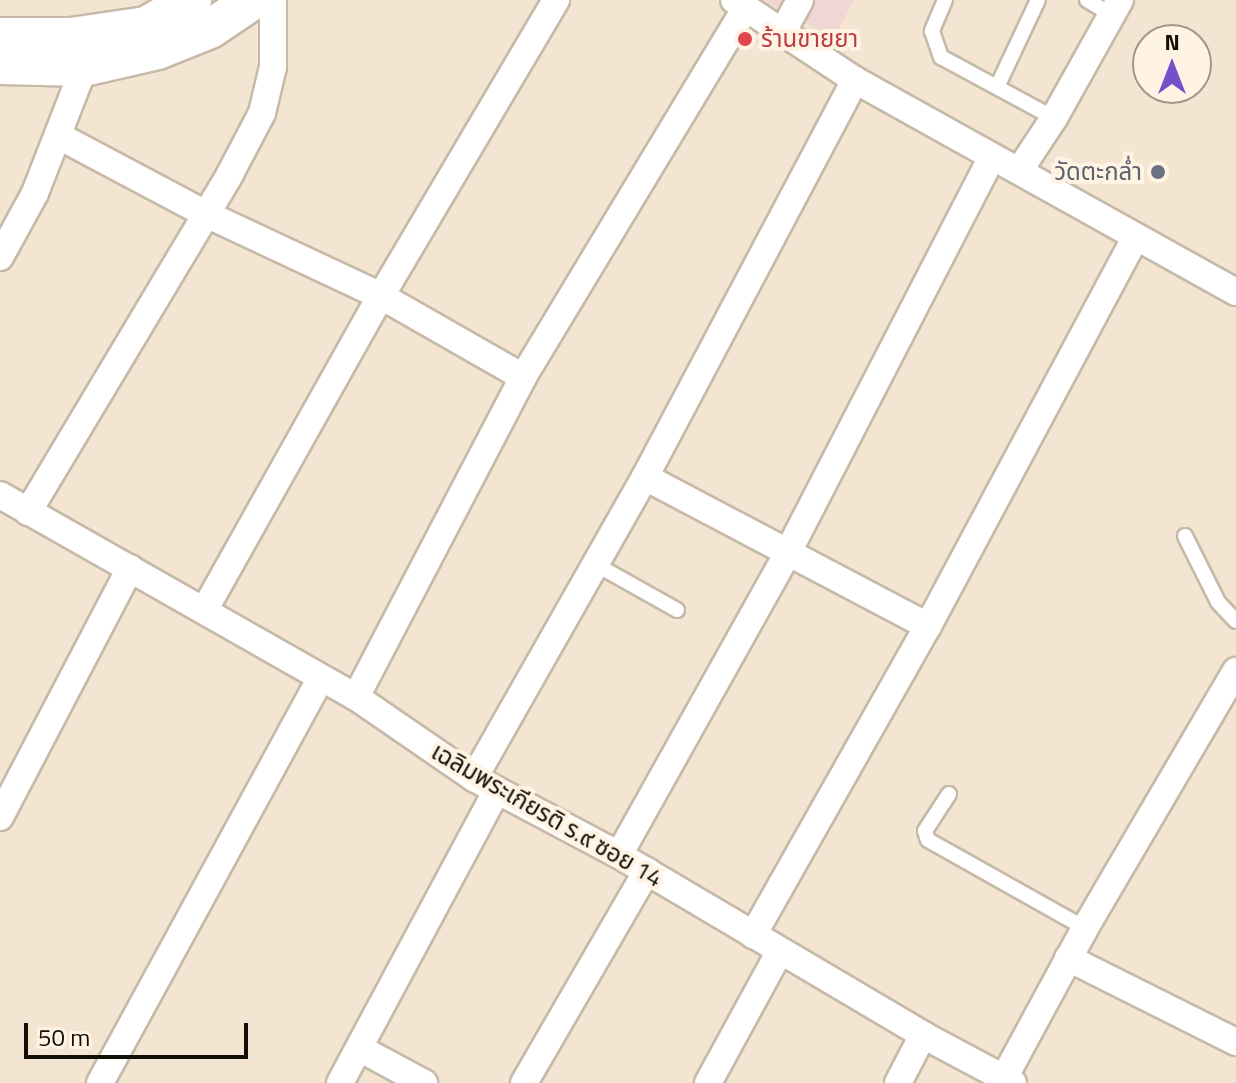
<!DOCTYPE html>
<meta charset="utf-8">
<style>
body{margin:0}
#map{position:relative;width:1236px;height:1083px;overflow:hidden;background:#f4e5d3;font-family:"Titillium Web","Noto Sans Thai",sans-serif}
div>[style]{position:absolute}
.commercial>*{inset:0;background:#f1d7d3}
.roads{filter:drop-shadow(2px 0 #c7b9a8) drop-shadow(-2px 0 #c7b9a8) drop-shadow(0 2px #c7b9a8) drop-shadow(0 -2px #c7b9a8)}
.lane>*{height:14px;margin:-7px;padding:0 7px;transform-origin:7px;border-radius:7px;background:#fff}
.street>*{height:26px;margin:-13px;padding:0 13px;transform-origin:13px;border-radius:13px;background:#fff}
.secondary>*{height:38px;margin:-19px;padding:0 19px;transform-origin:19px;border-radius:19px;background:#fff}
.dots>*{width:22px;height:22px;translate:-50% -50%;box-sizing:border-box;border:4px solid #fff3e4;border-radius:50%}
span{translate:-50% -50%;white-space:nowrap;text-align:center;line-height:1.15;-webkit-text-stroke:8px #fff3e4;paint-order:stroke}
.health-label{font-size:24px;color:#be3a42}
.left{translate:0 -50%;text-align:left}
.worship-label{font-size:24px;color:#5b616d}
.right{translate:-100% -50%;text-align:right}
.street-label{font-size:24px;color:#120e08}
.north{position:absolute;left:1132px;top:24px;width:80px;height:80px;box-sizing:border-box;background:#fff3e4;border:2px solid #a0978c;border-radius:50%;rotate:0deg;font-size:22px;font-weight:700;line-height:32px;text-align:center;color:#120e08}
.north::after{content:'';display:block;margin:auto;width:28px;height:36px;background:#7351ca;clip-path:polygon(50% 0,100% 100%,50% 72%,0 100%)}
.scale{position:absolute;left:24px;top:1023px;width:224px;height:36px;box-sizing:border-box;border:4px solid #120e08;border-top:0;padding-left:10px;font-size:24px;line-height:28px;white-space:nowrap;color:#120e08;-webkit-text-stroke:6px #fff3e4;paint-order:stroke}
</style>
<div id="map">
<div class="commercial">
<div style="clip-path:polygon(763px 0,854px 0,834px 39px)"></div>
</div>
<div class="roads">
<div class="lane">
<div style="left:945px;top:0;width:34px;rotate:113deg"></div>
<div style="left:932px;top:31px;width:28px;rotate:71deg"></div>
<div style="left:941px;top:57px;width:128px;rotate:28.4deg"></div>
<div style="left:1087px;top:0;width:29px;rotate:31deg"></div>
<div style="left:997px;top:87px;width:96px;rotate:-64.8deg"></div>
<div style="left:1185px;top:536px;width:74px;rotate:63.4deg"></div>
<div style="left:1218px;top:602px;width:26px;rotate:47deg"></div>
<div style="left:595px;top:564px;width:94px;rotate:29.3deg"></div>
<div style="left:949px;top:794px;width:44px;rotate:123deg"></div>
<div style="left:925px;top:831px;width:9px;rotate:72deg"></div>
<div style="left:928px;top:840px;width:180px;rotate:29.3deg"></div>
</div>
<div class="street">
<div style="left:734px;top:0;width:145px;rotate:33.5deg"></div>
<div style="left:855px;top:80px;width:436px;rotate:29.1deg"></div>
<div style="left:783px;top:31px;width:35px;rotate:-61deg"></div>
<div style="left:59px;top:136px;width:166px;rotate:28deg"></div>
<div style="left:206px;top:214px;width:193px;rotate:25.1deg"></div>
<div style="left:381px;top:296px;width:163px;rotate:29.7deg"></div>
<div style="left:1019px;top:171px;width:64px;rotate:-56.6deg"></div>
<div style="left:1054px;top:118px;width:135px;rotate:-60.8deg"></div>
<div style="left:0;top:257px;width:73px;rotate:-61.3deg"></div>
<div style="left:35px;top:193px;width:135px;rotate:-68.7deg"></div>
<div style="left:645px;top:477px;width:320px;rotate:27.8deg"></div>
<div style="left:0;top:495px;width:409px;rotate:29.6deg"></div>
<div style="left:356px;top:697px;width:143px;rotate:34.5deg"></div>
<div style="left:474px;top:778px;width:164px;rotate:28deg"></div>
<div style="left:619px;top:855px;width:353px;rotate:30.6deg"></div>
<div style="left:923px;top:1035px;width:102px;rotate:28.1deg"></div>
<div style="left:28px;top:512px;width:394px;rotate:-59.1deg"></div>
<div style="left:230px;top:174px;width:69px;rotate:-62.3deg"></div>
<div style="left:262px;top:113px;width:47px;rotate:-76.6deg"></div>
<div style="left:273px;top:67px;width:67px;rotate:-90deg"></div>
<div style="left:205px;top:609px;width:359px;rotate:-60.7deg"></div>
<div style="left:381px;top:296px;width:344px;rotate:-59.4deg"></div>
<div style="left:356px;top:697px;width:361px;rotate:-62.4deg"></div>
<div style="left:523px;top:377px;width:432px;rotate:-58.9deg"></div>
<div style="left:474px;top:778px;width:346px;rotate:-60.4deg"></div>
<div style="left:645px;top:477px;width:449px;rotate:-62.1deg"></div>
<div style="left:0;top:817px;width:281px;rotate:-62.4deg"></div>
<div style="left:619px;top:855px;width:345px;rotate:-60.8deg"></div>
<div style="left:787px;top:554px;width:445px;rotate:-62.7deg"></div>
<div style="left:753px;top:935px;width:355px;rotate:-60.5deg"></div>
<div style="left:928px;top:626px;width:440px;rotate:-61.9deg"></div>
<div style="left:1068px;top:958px;width:188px;rotate:26.6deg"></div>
<div style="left:359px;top:1048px;width:74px;rotate:28.3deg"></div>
<div style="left:1004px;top:1078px;width:170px;rotate:-61.6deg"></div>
<div style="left:1085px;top:928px;width:298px;rotate:-59.6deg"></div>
<div style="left:100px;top:1083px;width:461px;rotate:-61.4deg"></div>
<div style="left:340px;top:1083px;width:332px;rotate:-61.8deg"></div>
<div style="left:524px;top:1083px;width:245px;rotate:-59.9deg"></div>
<div style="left:708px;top:1083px;width:150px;rotate:-61.4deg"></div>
<div style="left:898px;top:1083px;width:54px;rotate:-62.5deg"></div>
</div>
<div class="secondary">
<div style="left:0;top:37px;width:71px"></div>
<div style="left:71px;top:37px;width:76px;rotate:-8.3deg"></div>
<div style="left:146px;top:26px;width:53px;rotate:-29.5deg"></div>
<div style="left:0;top:65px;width:84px;rotate:1.4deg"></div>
<div style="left:84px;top:67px;width:76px;rotate:-12.9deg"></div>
<div style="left:158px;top:50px;width:56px;rotate:-22deg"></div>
<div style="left:210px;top:29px;width:52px;rotate:-34deg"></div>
</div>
</div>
<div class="dots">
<div style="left:745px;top:39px;background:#e0444e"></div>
<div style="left:1158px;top:172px;background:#6b7280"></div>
</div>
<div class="health-label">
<span class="left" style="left:761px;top:39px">ร้านขายยา</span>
</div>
<div class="worship-label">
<span class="right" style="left:1142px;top:172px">วัดตะกล่ำ</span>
</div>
<div class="street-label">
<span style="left:547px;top:815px;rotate:30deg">เฉลิมพระเกียรติ ร.๙ ซอย 14</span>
</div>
<div class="north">N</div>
<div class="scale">50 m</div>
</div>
